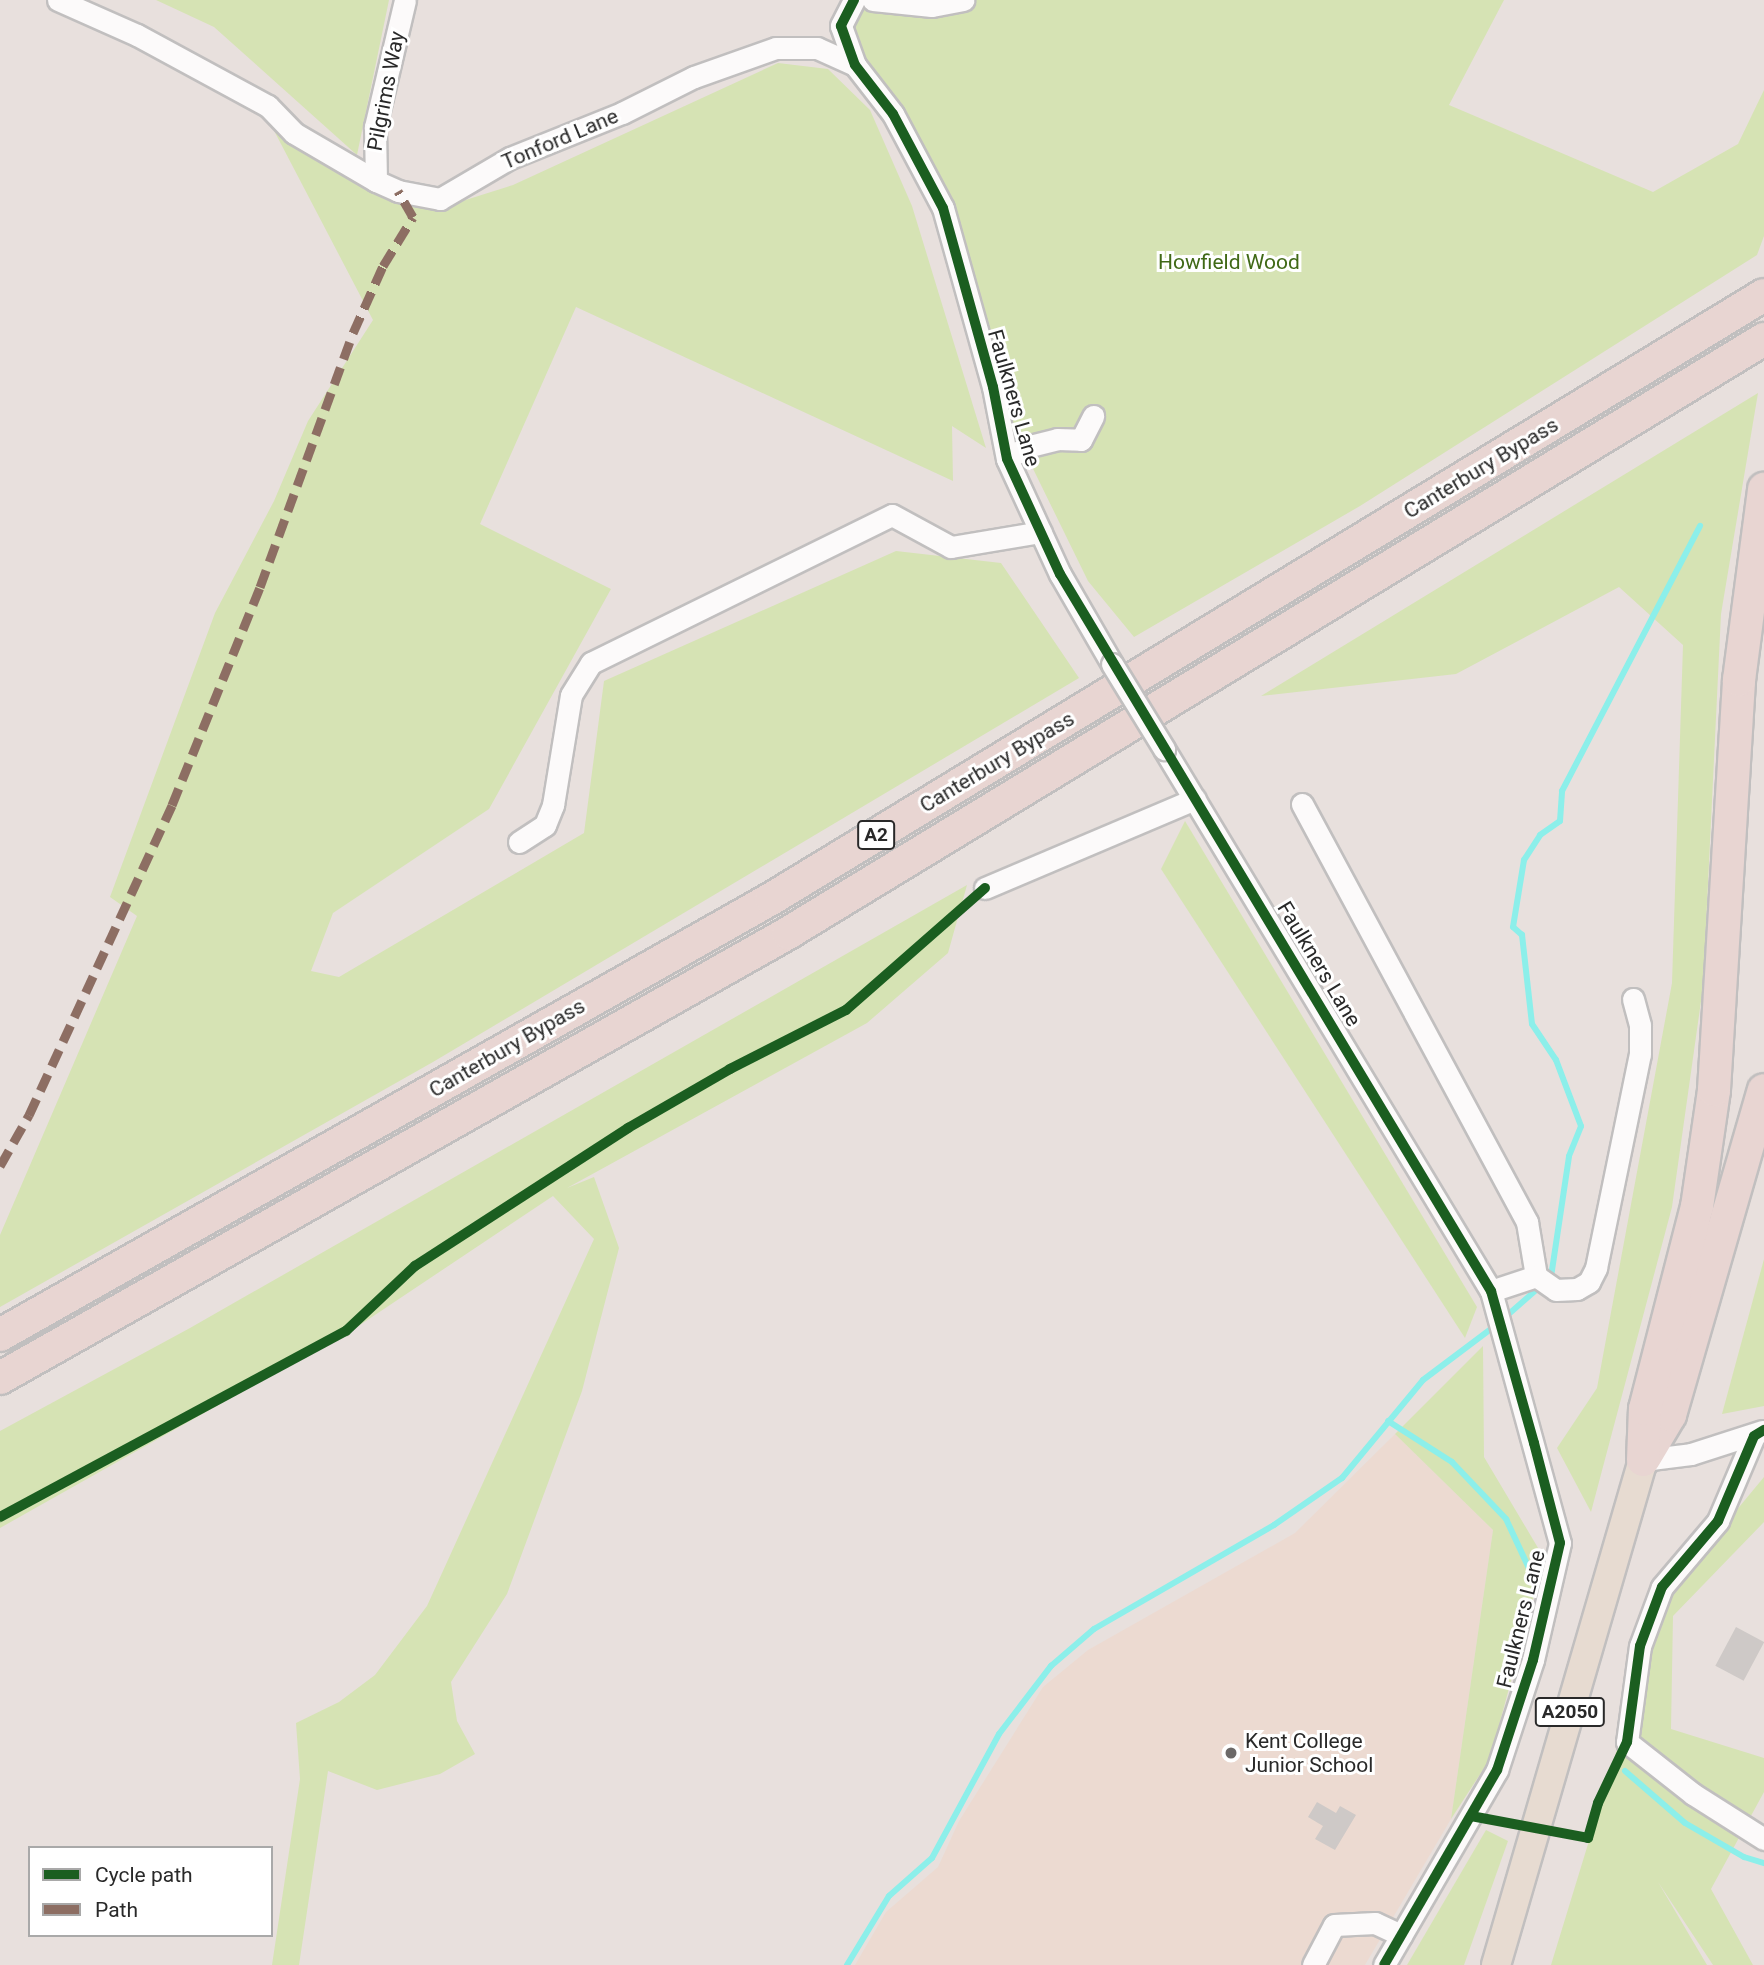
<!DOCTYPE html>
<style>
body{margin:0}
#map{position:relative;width:1764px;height:1965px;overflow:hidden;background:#e8e0dd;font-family:Roboto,sans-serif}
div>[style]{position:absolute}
.education>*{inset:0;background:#ecdad1}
.green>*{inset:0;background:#d6e3b4}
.stream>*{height:6px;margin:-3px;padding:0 3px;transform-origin:3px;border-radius:3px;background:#8cefea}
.building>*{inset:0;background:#cec9c7;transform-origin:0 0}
.roads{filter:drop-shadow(2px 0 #c1bfbf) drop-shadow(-2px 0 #c1bfbf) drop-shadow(0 2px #c1bfbf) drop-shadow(0 -2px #c1bfbf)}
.minor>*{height:21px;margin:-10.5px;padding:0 10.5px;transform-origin:10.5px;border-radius:10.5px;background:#fcfafa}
.major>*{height:28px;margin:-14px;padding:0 14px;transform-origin:14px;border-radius:14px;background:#e7dbd1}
.highway>*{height:32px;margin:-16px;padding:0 16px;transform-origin:16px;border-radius:16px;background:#e8d5d2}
.bridges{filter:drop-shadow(2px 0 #c1bfbf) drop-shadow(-2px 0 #c1bfbf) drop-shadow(0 2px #c1bfbf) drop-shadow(0 -2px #c1bfbf)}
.minor-bridge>*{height:21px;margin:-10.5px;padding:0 10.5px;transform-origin:10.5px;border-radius:10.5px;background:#fcfafa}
.quiet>*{height:9px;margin-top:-4.5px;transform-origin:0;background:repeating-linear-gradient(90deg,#8d6e63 0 18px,transparent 0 27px)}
.cycleway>*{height:10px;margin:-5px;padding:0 5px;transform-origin:5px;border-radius:5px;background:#1b5e20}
.dots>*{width:19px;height:19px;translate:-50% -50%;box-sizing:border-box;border:4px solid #fff;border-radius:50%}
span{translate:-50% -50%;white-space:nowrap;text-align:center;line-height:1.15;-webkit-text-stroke:6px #fff;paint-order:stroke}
.shield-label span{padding:2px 5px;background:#fff;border:2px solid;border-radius:5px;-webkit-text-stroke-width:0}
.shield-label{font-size:19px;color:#292929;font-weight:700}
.street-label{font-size:21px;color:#292929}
.park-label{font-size:21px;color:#406916}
.poi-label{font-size:21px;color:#292929}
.left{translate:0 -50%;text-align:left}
.legend{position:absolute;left:28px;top:1846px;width:245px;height:91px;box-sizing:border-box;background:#fff;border:2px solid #a9a9a9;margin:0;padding:9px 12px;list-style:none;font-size:21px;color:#292929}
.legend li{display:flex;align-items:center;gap:14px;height:35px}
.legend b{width:35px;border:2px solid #a9a9a9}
</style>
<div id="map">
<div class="education">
<div style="clip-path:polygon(1395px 1434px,1493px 1530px,1451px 1819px,1365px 1965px,855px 1965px,886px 1912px,938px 1867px,959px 1821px,1043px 1687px,1088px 1650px,1295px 1533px)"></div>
</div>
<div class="green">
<div style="clip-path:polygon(156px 0,389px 0,357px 155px,214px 27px)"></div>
<div style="clip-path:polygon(854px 0,1504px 0,1449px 105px,1653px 192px,1738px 144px,1764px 90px,1764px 236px,1757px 255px,1360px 506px,1134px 637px,1088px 581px,993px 387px,943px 208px,841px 26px)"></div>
<div style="clip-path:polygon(778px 63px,828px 69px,870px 110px,912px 206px,986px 448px,952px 426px,953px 481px,576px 307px,480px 524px,611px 589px,489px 809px,333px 913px,311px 971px,339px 977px,584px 833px,604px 681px,896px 551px,1001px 563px,1079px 678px,433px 1062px,0 1307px,0 1235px,137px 916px,110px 897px,215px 613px,274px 501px,308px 421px,373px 320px,269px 121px,372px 191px,437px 209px,513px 185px)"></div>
<div style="clip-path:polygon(1758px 393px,1721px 614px,1703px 987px,1672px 1207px,1591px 1512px,1557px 1448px,1597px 1388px,1672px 983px,1683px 645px,1619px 587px,1456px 674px,1261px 696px)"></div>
<div style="clip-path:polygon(1185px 821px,1477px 1307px,1465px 1338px,1161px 869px)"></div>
<div style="clip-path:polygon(967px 885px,948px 953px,867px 1023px,567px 1188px,594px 1177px,619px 1248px,582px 1391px,507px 1594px,451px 1682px,457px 1721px,475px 1754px,440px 1774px,377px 1790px,328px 1771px,299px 1965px,272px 1965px,300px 1779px,296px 1723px,339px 1702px,375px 1675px,427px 1606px,594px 1239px,553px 1196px,357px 1327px,0 1528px,0 1431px,190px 1328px)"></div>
<div style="clip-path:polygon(1764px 1259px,1764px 1406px,1722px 1414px)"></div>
<div style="clip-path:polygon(1483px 1346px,1484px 1457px,1544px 1558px,1490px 1759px,1451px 1819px,1493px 1530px,1395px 1434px)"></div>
<div style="clip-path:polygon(1764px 1477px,1764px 1522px,1673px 1616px,1671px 1729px,1764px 1758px,1764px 1792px,1711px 1889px,1753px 1965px,1713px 1965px,1658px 1882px,1707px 1965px,1551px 1965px,1663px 1599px)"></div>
<div style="clip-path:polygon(1486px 1830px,1508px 1841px,1464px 1965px,1407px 1965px)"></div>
</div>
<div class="stream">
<div style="left:1503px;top:1319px;width:64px;rotate:-41.2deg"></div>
<div style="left:1551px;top:1277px;width:122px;rotate:-81.5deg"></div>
<div style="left:1569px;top:1156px;width:32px;rotate:-68deg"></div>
<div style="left:1581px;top:1126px;width:71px;rotate:-110.7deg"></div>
<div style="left:1556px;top:1060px;width:43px;rotate:-123.7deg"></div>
<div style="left:1532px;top:1024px;width:90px;rotate:-96.4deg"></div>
<div style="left:1522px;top:935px;width:12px;rotate:-138deg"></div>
<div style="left:1513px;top:927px;width:68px;rotate:-80.7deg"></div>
<div style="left:1524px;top:860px;width:30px;rotate:-57deg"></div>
<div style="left:1540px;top:835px;width:24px;rotate:-35deg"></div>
<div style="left:1560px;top:821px;width:30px;rotate:-86deg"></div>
<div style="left:1562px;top:791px;width:299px;rotate:-62.5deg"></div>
<div style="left:1388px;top:1421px;width:76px;rotate:32.6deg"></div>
<div style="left:1452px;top:1462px;width:79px;rotate:46.5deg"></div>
<div style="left:1506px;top:1519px;width:81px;rotate:65deg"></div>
<div style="left:1625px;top:1771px;width:79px;rotate:40.9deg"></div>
<div style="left:1685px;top:1823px;width:68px;rotate:30deg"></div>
<div style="left:1744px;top:1857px;width:21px;rotate:17deg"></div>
<div style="left:847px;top:1965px;width:81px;rotate:-58.7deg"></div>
<div style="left:889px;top:1896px;width:57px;rotate:-41.5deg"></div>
<div style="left:932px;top:1858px;width:141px;rotate:-61.6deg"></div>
<div style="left:999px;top:1734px;width:86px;rotate:-52.6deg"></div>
<div style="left:1051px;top:1666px;width:57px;rotate:-40.7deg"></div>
<div style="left:1094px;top:1629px;width:208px;rotate:-30deg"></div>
<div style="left:1274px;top:1525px;width:83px;rotate:-34.7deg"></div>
<div style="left:1342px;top:1478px;width:127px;rotate:-50.4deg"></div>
<div style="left:1423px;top:1380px;width:90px;rotate:-36.9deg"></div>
</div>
<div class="building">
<div style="left:1736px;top:1627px;width:32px;height:44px;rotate:28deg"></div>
<div style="clip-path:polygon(1317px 1802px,1336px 1813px,1340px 1806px,1356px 1815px,1335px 1850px,1315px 1839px,1323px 1826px,1308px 1817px)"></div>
</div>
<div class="roads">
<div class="minor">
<div style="left:58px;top:0;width:86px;rotate:23.9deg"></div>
<div style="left:137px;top:35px;width:149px;rotate:28.5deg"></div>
<div style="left:268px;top:106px;width:37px;rotate:46deg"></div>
<div style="left:294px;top:133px;width:95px;rotate:30.3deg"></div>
<div style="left:376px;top:181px;width:24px;rotate:24deg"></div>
<div style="left:398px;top:191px;width:43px;rotate:10.8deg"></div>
<div style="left:440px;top:199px;width:81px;rotate:-30.4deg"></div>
<div style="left:510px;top:158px;width:121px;rotate:-21.9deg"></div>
<div style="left:622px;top:113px;width:80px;rotate:-26.6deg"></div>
<div style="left:694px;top:77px;width:87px;rotate:-19.5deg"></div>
<div style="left:776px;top:48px;width:41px"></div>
<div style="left:817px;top:48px;width:42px;rotate:24.1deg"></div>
<div style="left:854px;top:0;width:29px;rotate:117deg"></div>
<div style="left:841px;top:26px;width:41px;rotate:70.3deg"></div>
<div style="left:855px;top:65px;width:62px;rotate:52.2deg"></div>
<div style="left:893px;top:114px;width:106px;rotate:62deg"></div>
<div style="left:943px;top:208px;width:186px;rotate:74.4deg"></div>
<div style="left:993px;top:387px;width:73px;rotate:79deg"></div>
<div style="left:1007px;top:459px;width:127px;rotate:65.3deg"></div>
<div style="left:1060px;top:574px;width:104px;rotate:60deg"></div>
<div style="left:873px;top:0;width:59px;rotate:5.8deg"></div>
<div style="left:932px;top:6px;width:32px;rotate:-11deg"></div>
<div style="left:376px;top:181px;width:54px;rotate:-91.1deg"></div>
<div style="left:375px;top:127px;width:130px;rotate:-76.7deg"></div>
<div style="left:1007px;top:459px;width:22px;rotate:-32deg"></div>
<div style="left:1026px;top:447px;width:32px;rotate:-14deg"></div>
<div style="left:1057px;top:439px;width:24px;rotate:2deg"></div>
<div style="left:1081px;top:440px;width:27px;rotate:-63deg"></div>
<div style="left:1164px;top:749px;width:633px;rotate:58.9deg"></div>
<div style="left:1491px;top:1291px;width:261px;rotate:74.7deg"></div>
<div style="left:1560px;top:1543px;width:120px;rotate:103deg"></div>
<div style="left:1533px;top:1660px;width:116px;rotate:108.1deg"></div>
<div style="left:1497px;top:1770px;width:225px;rotate:120.1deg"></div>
<div style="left:1302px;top:804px;width:475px;rotate:61.7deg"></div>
<div style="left:1527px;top:1222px;width:55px;rotate:80.5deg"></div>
<div style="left:1536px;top:1276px;width:24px;rotate:35deg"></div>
<div style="left:1556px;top:1290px;width:21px;rotate:-3deg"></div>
<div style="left:1577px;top:1289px;width:14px;rotate:-30deg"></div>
<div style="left:1589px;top:1282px;width:16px;rotate:-63deg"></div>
<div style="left:1596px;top:1268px;width:218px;rotate:-78.4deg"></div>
<div style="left:1640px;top:1054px;width:29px;rotate:-90deg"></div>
<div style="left:1640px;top:1025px;width:27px;rotate:-105deg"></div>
<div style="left:519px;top:842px;width:31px;rotate:-33deg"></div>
<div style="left:545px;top:825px;width:22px;rotate:-68deg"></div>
<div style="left:553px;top:805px;width:111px;rotate:-80.7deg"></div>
<div style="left:571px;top:695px;width:38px;rotate:-58deg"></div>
<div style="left:591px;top:663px;width:335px;rotate:-26.2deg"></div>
<div style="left:892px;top:515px;width:67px;rotate:28.5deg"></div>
<div style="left:951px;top:547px;width:91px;rotate:-9.5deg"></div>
<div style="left:985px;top:888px;width:228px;rotate:-23deg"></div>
<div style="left:1491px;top:1291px;width:47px;rotate:-18.4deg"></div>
<div style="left:1754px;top:1436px;width:92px;rotate:113deg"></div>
<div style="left:1718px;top:1521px;width:87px;rotate:130.3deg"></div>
<div style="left:1662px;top:1587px;width:63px;rotate:110.4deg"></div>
<div style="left:1640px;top:1646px;width:97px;rotate:97.7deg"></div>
<div style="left:1627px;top:1742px;width:84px;rotate:38.2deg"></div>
<div style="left:1693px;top:1794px;width:84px;rotate:32.4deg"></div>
<div style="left:1643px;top:1460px;width:48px;rotate:-7.1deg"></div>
<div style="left:1691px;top:1454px;width:75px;rotate:-17.9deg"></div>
<div style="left:1313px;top:1965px;width:45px;rotate:-62.3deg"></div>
<div style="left:1334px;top:1925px;width:41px;rotate:-2.8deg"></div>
<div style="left:1375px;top:1923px;width:29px;rotate:25deg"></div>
</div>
<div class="major">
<div style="left:1496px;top:1965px;width:526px;rotate:-73.77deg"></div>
</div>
<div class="highway">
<div style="left:0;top:1335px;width:886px;rotate:-29.49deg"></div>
<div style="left:771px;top:899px;width:1162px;rotate:-31.31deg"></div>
<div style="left:0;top:1378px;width:905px;rotate:-29.45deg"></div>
<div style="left:788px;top:933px;width:1143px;rotate:-31.32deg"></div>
<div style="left:1645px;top:1457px;width:49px;rotate:-59.2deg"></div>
<div style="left:1670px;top:1415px;width:338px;rotate:-73.9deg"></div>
<div style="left:1643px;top:1460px;width:51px;rotate:-87.8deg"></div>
<div style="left:1645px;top:1409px;width:209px;rotate:-75.6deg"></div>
<div style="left:1697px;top:1207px;width:118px;rotate:-81.7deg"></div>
<div style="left:1714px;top:1090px;width:411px;rotate:-86.5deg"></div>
<div style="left:1739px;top:680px;width:193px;rotate:-82.5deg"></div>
</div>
</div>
<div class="bridges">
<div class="minor-bridge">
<div style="left:1112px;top:664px;width:100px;rotate:58.5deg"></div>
</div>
</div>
<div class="quiet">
<div style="left:0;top:1166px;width:59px;rotate:-60.4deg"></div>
<div style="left:29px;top:1115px;width:341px;rotate:-65.2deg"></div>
<div style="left:172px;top:805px;width:235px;rotate:-68deg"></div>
<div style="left:260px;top:587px;width:270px;rotate:-69.9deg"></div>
<div style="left:353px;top:333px;width:73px;rotate:-65.9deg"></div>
<div style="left:383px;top:266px;width:57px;rotate:-58.5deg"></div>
<div style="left:413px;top:217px;width:30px;rotate:-120deg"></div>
</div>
<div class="cycleway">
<div style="left:854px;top:0;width:29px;rotate:117deg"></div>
<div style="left:841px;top:26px;width:41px;rotate:70.3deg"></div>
<div style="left:855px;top:65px;width:62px;rotate:52.2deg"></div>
<div style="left:893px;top:114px;width:106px;rotate:62deg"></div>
<div style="left:943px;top:208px;width:186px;rotate:74.4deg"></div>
<div style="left:993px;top:387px;width:73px;rotate:79deg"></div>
<div style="left:1007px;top:459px;width:127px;rotate:65.3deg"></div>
<div style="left:1060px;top:574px;width:837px;rotate:58.99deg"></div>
<div style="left:1491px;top:1291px;width:158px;rotate:74.2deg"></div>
<div style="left:1534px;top:1443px;width:103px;rotate:75.4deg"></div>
<div style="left:1560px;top:1543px;width:120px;rotate:103deg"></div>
<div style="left:1533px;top:1660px;width:116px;rotate:108.1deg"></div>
<div style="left:1497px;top:1770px;width:225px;rotate:120.1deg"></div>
<div style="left:0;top:1517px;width:393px;rotate:-28.3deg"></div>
<div style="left:346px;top:1331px;width:95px;rotate:-43.3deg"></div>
<div style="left:415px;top:1266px;width:254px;rotate:-32.9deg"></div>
<div style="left:628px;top:1128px;width:118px;rotate:-30deg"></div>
<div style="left:730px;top:1069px;width:130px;rotate:-27deg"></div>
<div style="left:846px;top:1010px;width:185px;rotate:-41.3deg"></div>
<div style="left:1471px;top:1816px;width:119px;rotate:10.6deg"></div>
<div style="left:1588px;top:1838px;width:36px;rotate:-74deg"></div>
<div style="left:1598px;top:1803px;width:68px;rotate:-64.6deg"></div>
<div style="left:1627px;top:1742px;width:97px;rotate:-82.3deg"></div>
<div style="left:1640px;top:1646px;width:63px;rotate:-69.6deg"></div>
<div style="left:1662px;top:1587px;width:87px;rotate:-49.7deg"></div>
<div style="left:1718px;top:1521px;width:92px;rotate:-67deg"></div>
<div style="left:1754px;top:1436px;width:12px;rotate:-31deg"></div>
</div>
<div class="dots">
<div style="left:1231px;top:1753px;background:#6c6968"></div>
</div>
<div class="shield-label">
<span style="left:876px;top:835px">A2</span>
<span style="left:1570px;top:1712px">A2050</span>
</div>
<div class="street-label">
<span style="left:386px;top:91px;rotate:-79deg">Pilgrims Way</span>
<span style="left:560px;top:139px;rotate:-23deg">Tonford Lane</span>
<span style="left:1014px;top:398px;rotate:74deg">Faulkners Lane</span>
<span style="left:1481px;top:468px;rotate:-31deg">Canterbury Bypass</span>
<span style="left:997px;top:762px;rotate:-31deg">Canterbury Bypass</span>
<span style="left:1319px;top:964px;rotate:59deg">Faulkners Lane</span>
<span style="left:507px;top:1048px;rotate:-30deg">Canterbury Bypass</span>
<span style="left:1521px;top:1619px;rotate:-76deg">Faulkners Lane</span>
</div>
<div class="park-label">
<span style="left:1229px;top:262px">Howfield Wood</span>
</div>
<div class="poi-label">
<span class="left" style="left:1245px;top:1753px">Kent College<br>Junior School</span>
</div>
<ul class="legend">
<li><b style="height:9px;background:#1b5e20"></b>Cycle path</li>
<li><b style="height:9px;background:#8d6e63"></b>Path</li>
</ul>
</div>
